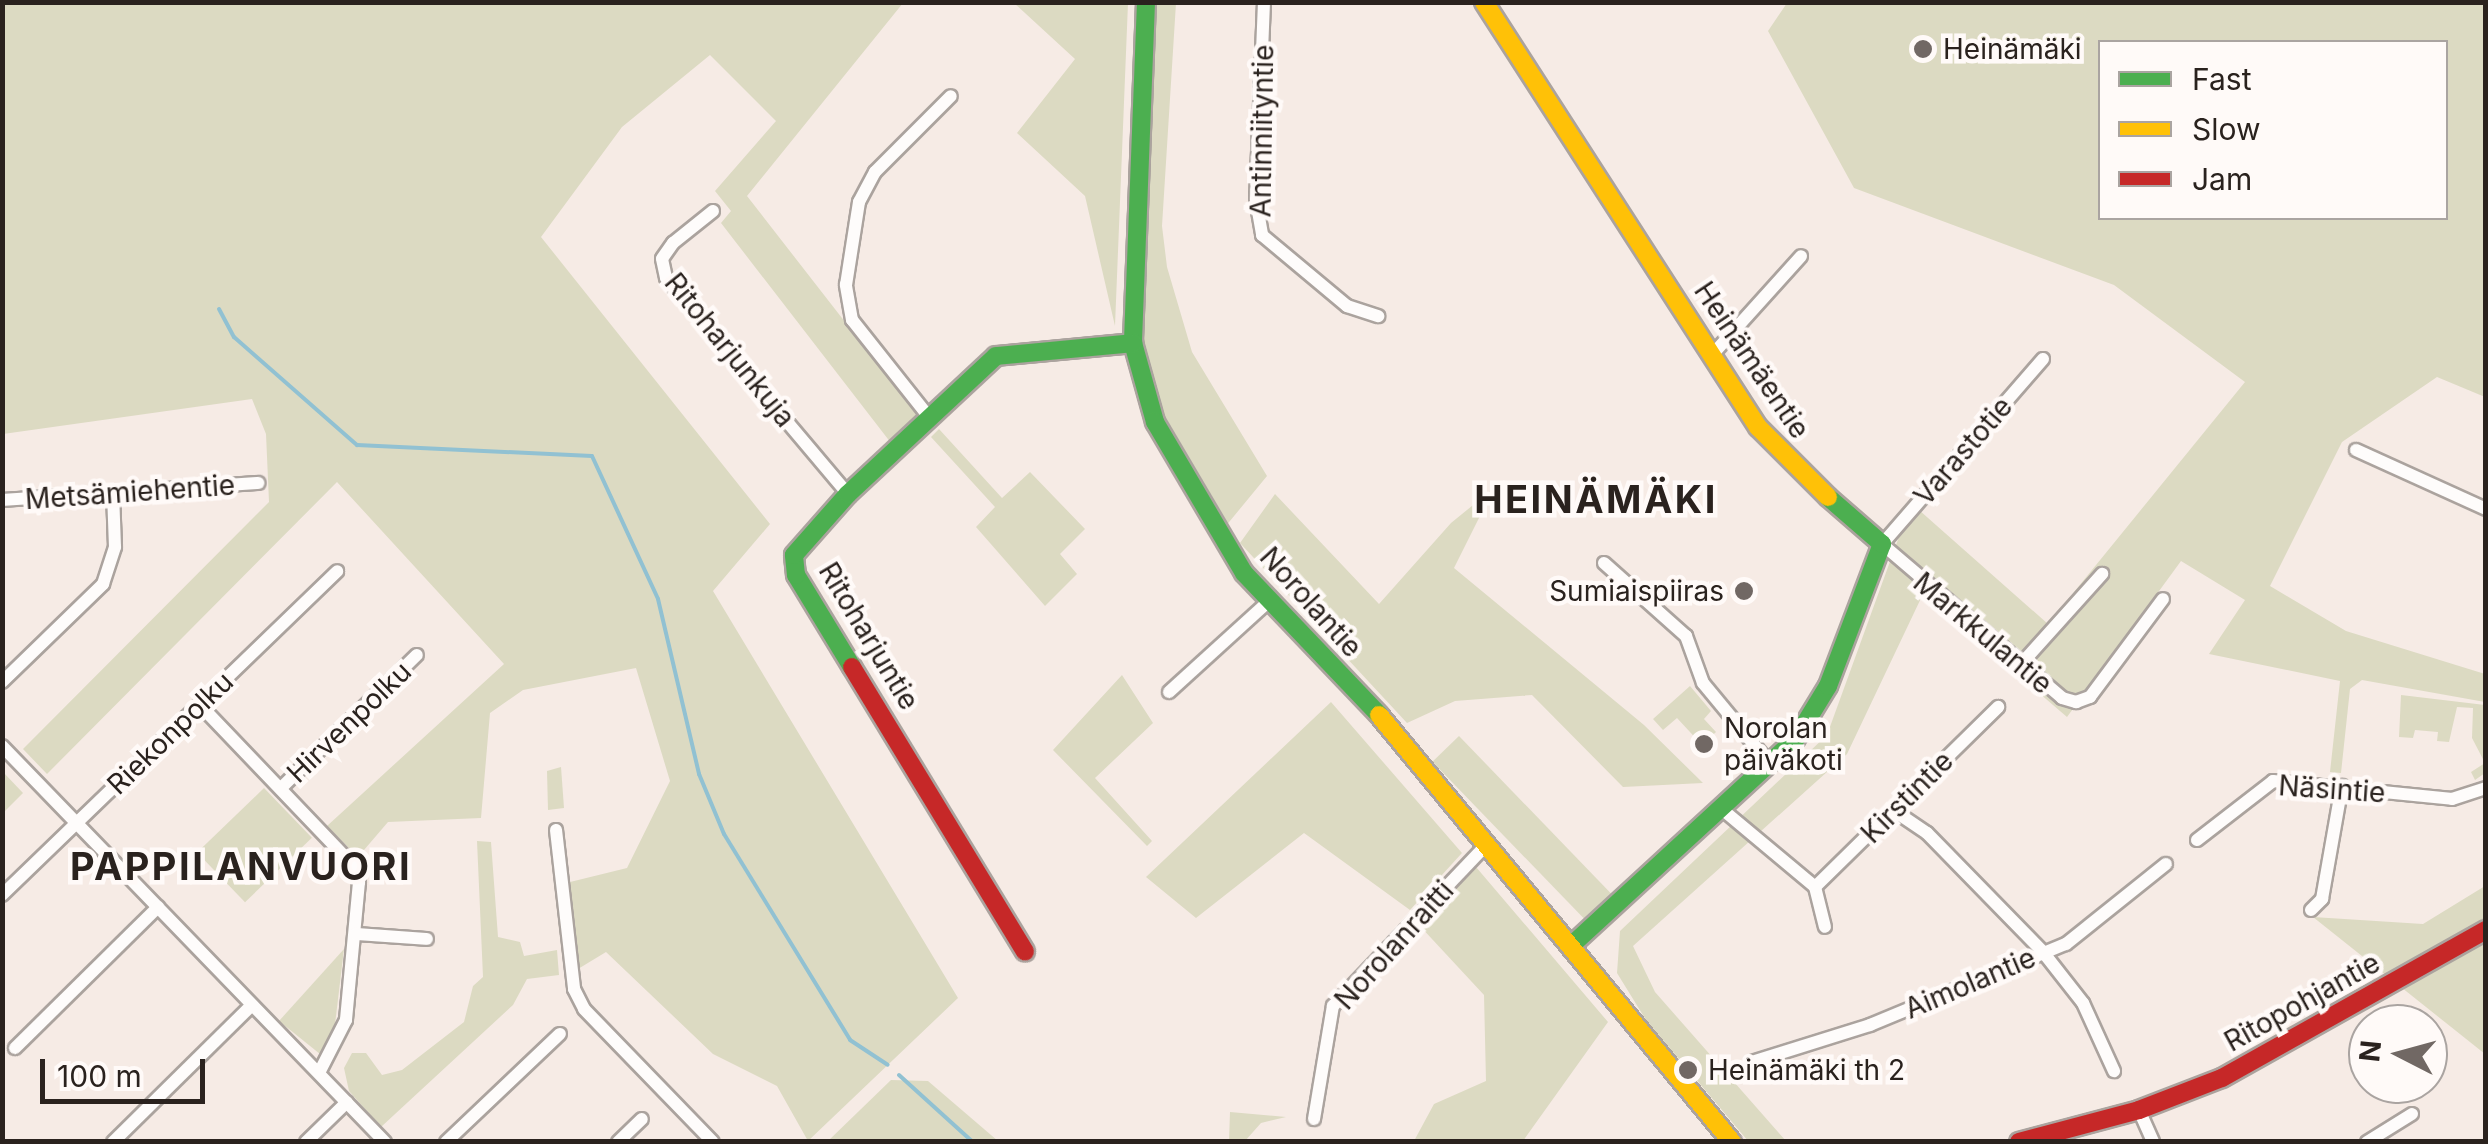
<!DOCTYPE html>
<meta charset="utf-8">
<style>
body{margin:0}
#map{position:relative;width:2488px;height:1144px;overflow:hidden;background:#f6ebe5;font-family:Inter,sans-serif}
div>[style]{position:absolute}
.green>*{inset:0;background:#dcdac2;transform-origin:0 0}
.stream>*{height:4px;margin:-2px;padding:0 2px;transform-origin:2px;border-radius:2px;background:#91c1d2}
.roads{filter:drop-shadow(2px 0 #aba39e) drop-shadow(-2px 0 #aba39e) drop-shadow(0 2px #aba39e) drop-shadow(0 -2px #aba39e)}
.street>*{height:12px;margin:-6px;padding:0 6px;transform-origin:6px;border-radius:6px;background:#fefcfb}
.fast>*{height:18px;margin:-9px;padding:0 9px;transform-origin:9px;border-radius:9px;background:#4caf50}
.slow>*{height:18px;margin:-9px;padding:0 9px;transform-origin:9px;border-radius:9px;background:#ffc107}
.jam>*{height:18px;margin:-9px;padding:0 9px;transform-origin:9px;border-radius:9px;background:#c62828}
.dots>*{width:28px;height:28px;translate:-50% -50%;box-sizing:border-box;border:5px solid #fffaf8;border-radius:50%}
span{translate:-50% -50%;white-space:nowrap;text-align:center;line-height:1.15;-webkit-text-stroke:9px #fffaf8;paint-order:stroke}
.poi-label{font-size:28px;color:#2a221e}
.left{translate:0 -50%;text-align:left}
.right{translate:-100% -50%;text-align:right}
.street-label{font-size:28px;color:#2a221e}
.district-label{font-size:38px;color:#2a221e;font-weight:700;letter-spacing:2.5px}
.frame{position:absolute;inset:0;border:5px solid #2a221e;pointer-events:none}
.legend{position:absolute;left:2098px;top:40px;width:350px;height:180px;box-sizing:border-box;background:#fffaf8;border:2px solid #aaa4a1;margin:0;padding:12px 18px;list-style:none;font-size:30px;color:#2a221e}
.legend li{display:flex;align-items:center;gap:20px;height:50px}
.legend b{width:50px;border:2px solid #aaa4a1}
.north{position:absolute;left:2348px;top:1004px;width:100px;height:100px;box-sizing:border-box;background:#fffaf8;border:2px solid #aaa4a1;border-radius:50%;rotate:276deg;font-size:28px;font-weight:700;line-height:40px;text-align:center;color:#2a221e}
.north::after{content:'';display:block;margin:auto;width:35px;height:45px;background:#716864;clip-path:polygon(50% 0,100% 100%,50% 72%,0 100%)}
.scale{position:absolute;left:40px;top:1059px;width:165px;height:45px;box-sizing:border-box;border:5px solid #2a221e;border-top:0;padding-left:12px;font-size:30px;line-height:35px;white-space:nowrap;color:#2a221e;-webkit-text-stroke:8px #fffaf8;paint-order:stroke}
</style>
<div id="map">
<div class="green">
<div style="clip-path:polygon(2px 3px,903px 3px,747px 196px,919px 417px,891px 443px,721px 223px,731px 211px,715px 191px,776px 121px,710px 55px,622px 127px,541px 237px,770px 524px,713px 591px,958px 998px,808px 1141px,777px 1086px,713px 1054px,606px 952px,578px 969px,566px 883px,627px 868px,670px 781px,636px 668px,523px 690px,490px 713px,481px 818px,388px 822px,358px 857px,327px 826px,504px 664px,337px 482px,47px 774px,23px 749px,269px 502px,266px 434px,252px 399px,3px 434px)"></div>
<div style="clip-path:polygon(1014px 3px,1128px 3px,1115px 326px,1085px 196px,1017px 133px,1075px 59px)"></div>
<div style="clip-path:polygon(1155px 3px,1176px 3px,1162px 226px,1167px 267px,1192px 352px,1267px 476px,1225px 527px,1161px 416px,1139px 344px)"></div>
<div style="clip-path:polygon(evenodd,1787px 3px,2485px 3px,2485px 397px,2437px 377px,2342px 442px,2270px 586px,2346px 631px,2485px 674px,2485px 702px,2362px 680px,2350px 689px,2341px 773px,2330px 772px,2340px 681px,2209px 654px,2245px 600px,2181px 561px,2067px 717px,1923px 594px,1847px 754px,1633px 946px,1655px 992px,1786px 1141px,1748px 1141px,1646px 1020px,1617px 973px,1620px 931px,1827px 735px,1900px 534px,1919px 510px,2048px 624px,2245px 382px,2114px 285px,1854px 188px,1768px 31px,1787px 3px,2100px 42px,2446px 42px,2446px 218px,2100px 218px,2100px 42px)"></div>
<div style="clip-path:polygon(939px 429px,1002px 498px,1030px 472px,1085px 529px,1060px 554px,1077px 574px,1045px 606px,976px 527px,995px 507px,931px 437px)"></div>
<div style="clip-path:polygon(1494px 488px,1454px 568px,1644px 725px,1703px 783px,1623px 787px,1532px 695px,1455px 701px,1407px 723px,1240px 543px,1275px 494px,1379px 604px,1451px 523px)"></div>
<div style="clip-path:polygon(1122px 675px,1153px 723px,1095px 778px,1152px 841px,1147px 846px,1053px 750px)"></div>
<div style="clip-path:polygon(1690px 686px,1711px 711px,1704px 719px,1716px 732px,1702px 745px,1677px 718px,1663px 730px,1653px 719px)"></div>
<div style="clip-path:polygon(2401px 695px,2485px 705px,2485px 773px,2475px 780px,2471px 772px,2485px 763px,2472px 738px,2473px 708px,2457px 707px,2449px 742px,2437px 741px,2438px 732px,2415px 730px,2413px 738px,2399px 737px)"></div>
<div style="clip-path:polygon(1331px 702px,1462px 853px,1410px 910px,1304px 833px,1196px 918px,1146px 877px)"></div>
<div style="left:1459px;top:736px;width:223px;height:37px;rotate:46deg"></div>
<div style="clip-path:polygon(561px 767px,564px 808px,548px 810px,547px 771px)"></div>
<div style="clip-path:polygon(3px 772px,23px 793px,3px 813px)"></div>
<div style="left:264px;top:788px;width:69px;height:93px;rotate:46deg"></div>
<div style="clip-path:polygon(477px 841px,491px 842px,498px 937px,520px 942px,524px 956px,557px 950px,559px 975px,527px 979px,513px 1005px,381px 1127px,349px 1091px,344px 1068px,352px 1053px,366px 1053px,382px 1075px,402px 1070px,464px 1022px,473px 986px,483px 977px)"></div>
<div style="clip-path:polygon(1476px 867px,1608px 1022px,1523px 1141px,1414px 1141px,1434px 1104px,1486px 1081px,1484px 995px,1419px 925px)"></div>
<div style="clip-path:polygon(2485px 886px,2485px 1054px,2313px 917px,2423px 924px)"></div>
<div style="clip-path:polygon(344px 949px,333px 1041px,320px 1054px,279px 1021px)"></div>
<div style="clip-path:polygon(891px 1080px,928px 1081px,998px 1141px,828px 1141px)"></div>
<div style="clip-path:polygon(1230px 1112px,1286px 1117px,1261px 1123px,1245px 1141px,1229px 1141px)"></div>
</div>
<div class="stream">
<div style="left:219px;top:309px;width:32px;rotate:62deg"></div>
<div style="left:234px;top:337px;width:164px;rotate:41.3deg"></div>
<div style="left:357px;top:445px;width:235px;rotate:2.7deg"></div>
<div style="left:592px;top:456px;width:157px;rotate:65.2deg"></div>
<div style="left:658px;top:599px;width:180px;rotate:76.8deg"></div>
<div style="left:699px;top:774px;width:65px;rotate:67.4deg"></div>
<div style="left:724px;top:834px;width:241px;rotate:58.5deg"></div>
<div style="left:850px;top:1040px;width:45px;rotate:33.3deg"></div>
<div style="left:899px;top:1075px;width:100px;rotate:42.2deg"></div>
</div>
<div class="roads">
<div class="street">
<div style="left:1264px;top:2px;width:198px;rotate:92.3deg"></div>
<div style="left:1256px;top:200px;width:36px;rotate:80deg"></div>
<div style="left:1262px;top:235px;width:111px;rotate:39.9deg"></div>
<div style="left:1347px;top:306px;width:33px;rotate:18deg"></div>
<div style="left:713px;top:211px;width:51px;rotate:141.3deg"></div>
<div style="left:673px;top:243px;width:19px;rotate:125deg"></div>
<div style="left:662px;top:259px;width:19px;rotate:78deg"></div>
<div style="left:666px;top:278px;width:282px;rotate:49.9deg"></div>
<div style="left:1712px;top:355px;width:133px;rotate:-48deg"></div>
<div style="left:2043px;top:359px;width:245px;rotate:131deg"></div>
<div style="left:1882px;top:544px;width:237px;rotate:40.5deg"></div>
<div style="left:2062px;top:698px;width:15px;rotate:16deg"></div>
<div style="left:2076px;top:702px;width:15px;rotate:-20deg"></div>
<div style="left:2090px;top:697px;width:122px;rotate:-53.3deg"></div>
<div style="left:929px;top:417px;width:124px;rotate:-128.4deg"></div>
<div style="left:852px;top:320px;width:36px;rotate:-100deg"></div>
<div style="left:846px;top:285px;width:84px;rotate:-81.1deg"></div>
<div style="left:859px;top:202px;width:34px;rotate:-62deg"></div>
<div style="left:875px;top:172px;width:107px;rotate:-45deg"></div>
<div style="left:2356px;top:450px;width:143px;rotate:24.4deg"></div>
<div style="left:2px;top:500px;width:257px;rotate:-3.8deg"></div>
<div style="left:1604px;top:563px;width:110px;rotate:41.7deg"></div>
<div style="left:1686px;top:636px;width:50px;rotate:70.1deg"></div>
<div style="left:1703px;top:683px;width:105px;rotate:50.4deg"></div>
<div style="left:2022px;top:663px;width:120px;rotate:-48deg"></div>
<div style="left:2px;top:682px;width:141px;rotate:-44.1deg"></div>
<div style="left:103px;top:584px;width:39px;rotate:-72deg"></div>
<div style="left:115px;top:547px;width:54px;rotate:-92.1deg"></div>
<div style="left:1169px;top:692px;width:135px;rotate:-42.3deg"></div>
<div style="left:200px;top:705px;width:219px;rotate:46.3deg"></div>
<div style="left:351px;top:863px;width:21px;rotate:67deg"></div>
<div style="left:359px;top:882px;width:139px;rotate:95.4deg"></div>
<div style="left:346px;top:1020px;width:59px;rotate:117deg"></div>
<div style="left:2px;top:746px;width:551px;rotate:45.96deg"></div>
<div style="left:281px;top:788px;width:190px;rotate:-44.4deg"></div>
<div style="left:1723px;top:810px;width:120px;rotate:39.9deg"></div>
<div style="left:1815px;top:887px;width:41px;rotate:76deg"></div>
<div style="left:1893px;top:810px;width:41px;rotate:34.1deg"></div>
<div style="left:1927px;top:833px;width:166px;rotate:45.7deg"></div>
<div style="left:2043px;top:952px;width:65px;rotate:51.9deg"></div>
<div style="left:2083px;top:1003px;width:75px;rotate:65.5deg"></div>
<div style="left:556px;top:830px;width:160px;rotate:83.5deg"></div>
<div style="left:574px;top:989px;width:22px;rotate:63deg"></div>
<div style="left:584px;top:1009px;width:185px;rotate:45.9deg"></div>
<div style="left:2197px;top:840px;width:96px;rotate:-37.8deg"></div>
<div style="left:2273px;top:781px;width:180px;rotate:5.7deg"></div>
<div style="left:2452px;top:799px;width:36px;rotate:-18deg"></div>
<div style="left:1815px;top:887px;width:257px;rotate:-44.5deg"></div>
<div style="left:2px;top:895px;width:466px;rotate:-44deg"></div>
<div style="left:2311px;top:910px;width:16px;rotate:-45deg"></div>
<div style="left:2322px;top:899px;width:115px;rotate:-80deg"></div>
<div style="left:356px;top:934px;width:71px;rotate:4deg"></div>
<div style="left:15px;top:1048px;width:201px;rotate:-44.6deg"></div>
<div style="left:1752px;top:1062px;width:124px;rotate:-17.4deg"></div>
<div style="left:1870px;top:1025px;width:212px;rotate:-22.5deg"></div>
<div style="left:2066px;top:944px;width:128px;rotate:-38.7deg"></div>
<div style="left:2139px;top:1110px;width:35px;rotate:66deg"></div>
<div style="left:1314px;top:1119px;width:115px;rotate:-80.5deg"></div>
<div style="left:1333px;top:1006px;width:225px;rotate:-46.4deg"></div>
<div style="left:113px;top:1142px;width:195px;rotate:-44.6deg"></div>
<div style="left:306px;top:1142px;width:57px;rotate:-44.3deg"></div>
<div style="left:446px;top:1142px;width:157px;rotate:-43.5deg"></div>
<div style="left:618px;top:1142px;width:33px;rotate:-44deg"></div>
<div style="left:2367px;top:1142px;width:53px;rotate:-31.9deg"></div>
</div>
<div class="fast">
<div style="left:1146px;top:2px;width:341px;rotate:92.2deg"></div>
<div style="left:1133px;top:343px;width:82px;rotate:74.4deg"></div>
<div style="left:1155px;top:422px;width:175px;rotate:59.5deg"></div>
<div style="left:1244px;top:573px;width:196px;rotate:46.4deg"></div>
<div style="left:852px;top:667px;width:108px;rotate:-121.3deg"></div>
<div style="left:796px;top:575px;width:20px;rotate:-96deg"></div>
<div style="left:794px;top:555px;width:81px;rotate:-48.5deg"></div>
<div style="left:848px;top:494px;width:202px;rotate:-43deg"></div>
<div style="left:996px;top:356px;width:138px;rotate:-5.4deg"></div>
<div style="left:1574px;top:943px;width:300px;rotate:-42.6deg"></div>
<div style="left:1795px;top:740px;width:63px;rotate:-58.6deg"></div>
<div style="left:1828px;top:686px;width:152px;rotate:-69.2deg"></div>
<div style="left:1882px;top:544px;width:72px;rotate:-139deg"></div>
</div>
<div class="slow">
<div style="left:1484px;top:2px;width:506px;rotate:57.19deg"></div>
<div style="left:1758px;top:427px;width:99px;rotate:45deg"></div>
<div style="left:1379px;top:715px;width:554px;rotate:50.42deg"></div>
</div>
<div class="jam">
<div style="left:852px;top:667px;width:333px;rotate:58.7deg"></div>
<div style="left:2019px;top:1142px;width:124px;rotate:-14.9deg"></div>
<div style="left:2139px;top:1110px;width:89px;rotate:-21.1deg"></div>
<div style="left:2222px;top:1078px;width:303px;rotate:-29.3deg"></div>
</div>
</div>
<div class="dots">
<div style="left:1923px;top:49px;background:#716864"></div>
<div style="left:1744px;top:591px;background:#716864"></div>
<div style="left:1704px;top:744px;background:#716864"></div>
<div style="left:1688px;top:1070px;background:#716864"></div>
</div>
<div class="poi-label">
<span class="left" style="left:1943px;top:49px">Heinämäki</span>
<span class="right" style="left:1724px;top:591px">Sumiaispiiras</span>
<span class="left" style="left:1724px;top:744px">Norolan<br>päiväkoti</span>
<span class="left" style="left:1708px;top:1070px">Heinämäki th 2</span>
</div>
<div class="street-label">
<span style="left:1262px;top:131px;rotate:-89deg">Antinniityntie</span>
<span style="left:730px;top:350px;rotate:51deg">Ritoharjunkuja</span>
<span style="left:1752px;top:360px;rotate:56deg">Heinämäentie</span>
<span style="left:1963px;top:451px;rotate:-49deg">Varastotie</span>
<span style="left:130px;top:492px;rotate:-4deg">Metsämiehentie</span>
<span style="left:1311px;top:602px;rotate:48deg">Norolantie</span>
<span style="left:1983px;top:633px;rotate:40deg">Markkulantie</span>
<span style="left:869px;top:636px;rotate:59deg">Ritoharjuntie</span>
<span style="left:349px;top:722px;rotate:-44deg">Hirvenpolku</span>
<span style="left:170px;top:733px;rotate:-44deg">Riekonpolku</span>
<span style="left:2332px;top:789px;rotate:4deg">Näsintie</span>
<span style="left:1907px;top:797px;rotate:-45deg">Kirstintie</span>
<span style="left:1394px;top:945px;rotate:-48deg">Norolanraitti</span>
<span style="left:1970px;top:983px;rotate:-23deg">Aimolantie</span>
<span style="left:2302px;top:1002px;rotate:-29deg">Ritopohjantie</span>
</div>
<div class="district-label">
<span style="left:1596px;top:500px">HEINÄMÄKI</span>
<span style="left:241px;top:867px">PAPPILANVUORI</span>
</div>
<div class="frame"></div>
<ul class="legend">
<li><b style="height:12px;background:#4caf50"></b>Fast</li>
<li><b style="height:12px;background:#ffc107"></b>Slow</li>
<li><b style="height:12px;background:#c62828"></b>Jam</li>
</ul>
<div class="north">N</div>
<div class="scale">100 m</div>
</div>
